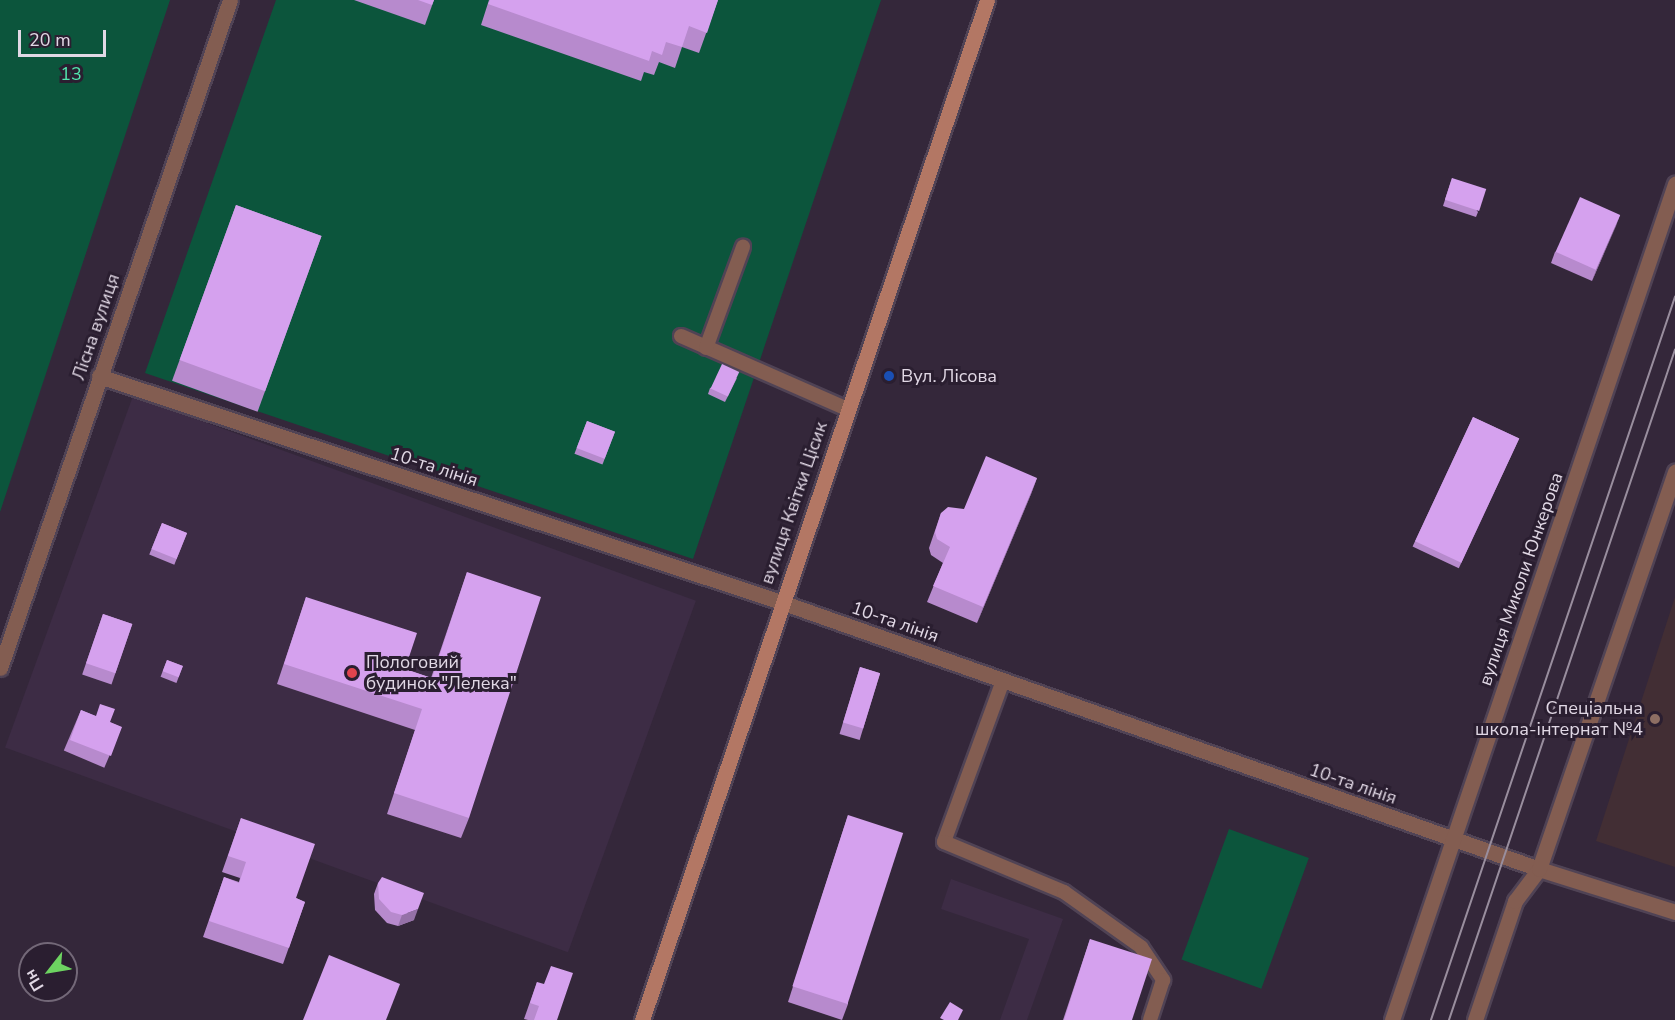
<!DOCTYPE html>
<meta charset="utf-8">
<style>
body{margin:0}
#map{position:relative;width:1675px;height:1020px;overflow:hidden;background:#34273a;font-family:"Nunito Sans",sans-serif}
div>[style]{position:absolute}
.built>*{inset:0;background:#3d2c45;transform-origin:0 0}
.education>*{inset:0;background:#422e34}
.green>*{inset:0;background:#0c553c;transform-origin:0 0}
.roads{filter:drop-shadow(2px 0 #504355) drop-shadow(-2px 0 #504355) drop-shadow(0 2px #504355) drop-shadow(0 -2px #504355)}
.lane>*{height:14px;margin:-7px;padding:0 7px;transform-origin:7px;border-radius:7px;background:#835d51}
.street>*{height:15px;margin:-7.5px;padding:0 7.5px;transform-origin:7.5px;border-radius:7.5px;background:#835d51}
.secondary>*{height:15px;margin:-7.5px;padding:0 7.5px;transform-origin:7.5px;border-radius:7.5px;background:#b37764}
.tram>*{height:1.5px;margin:-0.75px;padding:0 0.75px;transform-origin:0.75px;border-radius:0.75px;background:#998e9e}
.wall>*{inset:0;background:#b78acd;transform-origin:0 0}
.shaded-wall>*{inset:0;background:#9571a7}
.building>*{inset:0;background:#d5a1ee;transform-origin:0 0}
.dots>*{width:16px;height:16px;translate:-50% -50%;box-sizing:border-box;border:3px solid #2a1e30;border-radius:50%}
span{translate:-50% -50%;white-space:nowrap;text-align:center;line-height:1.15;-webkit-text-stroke:6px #2a1e30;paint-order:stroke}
.park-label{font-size:18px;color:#52e6ae}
.street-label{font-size:18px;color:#e1d8e5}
.poi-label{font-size:18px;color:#e1d8e5}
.left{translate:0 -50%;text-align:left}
.right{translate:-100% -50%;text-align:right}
.north{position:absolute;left:18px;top:942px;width:60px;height:60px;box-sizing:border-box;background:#2a1e30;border:2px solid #736878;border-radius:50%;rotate:239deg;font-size:16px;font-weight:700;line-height:24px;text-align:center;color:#e1d8e5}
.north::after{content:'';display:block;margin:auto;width:21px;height:27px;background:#6dd361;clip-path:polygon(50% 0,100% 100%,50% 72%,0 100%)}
.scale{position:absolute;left:18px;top:30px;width:88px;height:27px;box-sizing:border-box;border:3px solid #e1d8e5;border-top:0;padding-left:8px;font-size:18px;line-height:21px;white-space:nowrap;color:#e1d8e5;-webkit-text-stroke:4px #2a1e30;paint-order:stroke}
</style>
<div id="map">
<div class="built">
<div style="left:133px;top:396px;width:599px;height:374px;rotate:20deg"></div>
<div style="clip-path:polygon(951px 879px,1063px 919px,1027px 1020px,1000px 1020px,1029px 939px,941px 909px)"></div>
</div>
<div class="education">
<div style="clip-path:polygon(1675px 597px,1675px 867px,1596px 841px)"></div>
</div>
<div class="green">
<div style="clip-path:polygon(0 0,170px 0,0 512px)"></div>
<div style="clip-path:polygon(276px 0,881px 0,693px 559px,145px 373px)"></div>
<div style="left:1229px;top:829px;width:85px;height:139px;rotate:20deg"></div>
</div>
<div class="roads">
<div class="lane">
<div style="left:681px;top:336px;width:181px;rotate:23.7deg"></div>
<div style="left:706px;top:348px;width:108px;rotate:-69.9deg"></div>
<div style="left:1001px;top:686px;width:166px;rotate:110.1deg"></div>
<div style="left:944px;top:842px;width:130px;rotate:22.6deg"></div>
<div style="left:1064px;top:892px;width:95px;rotate:35.5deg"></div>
<div style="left:1141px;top:947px;width:40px;rotate:56deg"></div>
<div style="left:1163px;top:980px;width:42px;rotate:108deg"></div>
</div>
<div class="street">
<div style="left:99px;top:376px;width:718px;rotate:18.33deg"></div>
<div style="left:781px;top:602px;width:804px;rotate:19.4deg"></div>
<div style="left:1539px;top:869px;width:143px;rotate:17.5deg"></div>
<div style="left:0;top:668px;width:706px;rotate:-71deg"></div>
<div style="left:1392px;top:1020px;width:883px;rotate:-71.3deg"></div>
<div style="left:1475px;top:1020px;width:126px;rotate:-71.4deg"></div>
<div style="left:1515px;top:901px;width:40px;rotate:-53deg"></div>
<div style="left:1539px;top:869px;width:420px;rotate:-71.1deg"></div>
</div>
<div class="secondary">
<div style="left:642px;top:1020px;width:1077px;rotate:-71.31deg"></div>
</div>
</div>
<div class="tram">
<div style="left:1431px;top:1020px;width:763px;rotate:-71.35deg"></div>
<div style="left:1449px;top:1020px;width:707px;rotate:-71.36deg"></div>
</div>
<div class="wall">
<div style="clip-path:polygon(354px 0,434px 0,425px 25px)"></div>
<div style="clip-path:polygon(489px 0,718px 0,699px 53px,682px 47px,675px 68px,659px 62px,654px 75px,644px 72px,641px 81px,481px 25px)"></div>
<div style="clip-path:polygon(1452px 178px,1478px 212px,1476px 217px,1443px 206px)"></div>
<div style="left:236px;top:205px;width:91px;height:187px;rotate:20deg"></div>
<div style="clip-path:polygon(1620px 215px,1592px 281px,1551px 263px,1555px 252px)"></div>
<div style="clip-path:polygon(737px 378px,725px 402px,708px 394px,710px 388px)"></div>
<div style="left:1473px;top:417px;width:51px;height:143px;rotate:25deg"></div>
<div style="left:587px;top:421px;width:30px;height:35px;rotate:21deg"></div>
<div style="clip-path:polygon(1037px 478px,1031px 494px,977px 623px,927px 602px,943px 563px,931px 555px,929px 548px,941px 513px,964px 509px)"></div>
<div style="left:162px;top:523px;width:27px;height:34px;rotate:22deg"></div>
<div style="clip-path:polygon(467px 572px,469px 818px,461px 838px,387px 814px,415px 730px,277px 684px,306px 597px,405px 669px,431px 678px)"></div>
<div style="left:103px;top:614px;width:31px;height:64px;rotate:19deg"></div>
<div style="left:167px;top:660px;width:17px;height:18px;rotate:21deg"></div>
<div style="left:860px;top:667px;width:21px;height:70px;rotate:17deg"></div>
<div style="left:81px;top:710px;width:44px;height:44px;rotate:23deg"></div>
<div style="clip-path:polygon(848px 815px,848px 1004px,842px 1020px,788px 1002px)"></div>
<div style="clip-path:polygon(241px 818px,296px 898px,305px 902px,283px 964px,203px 937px,224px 877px,239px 882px,240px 878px,222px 872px)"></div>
<div style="clip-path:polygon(378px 883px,414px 920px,398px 926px,387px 923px,375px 910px,374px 894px)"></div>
<div style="clip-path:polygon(1090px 939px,1132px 1020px,1063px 1020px)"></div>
<div style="clip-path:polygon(537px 982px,557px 1020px,528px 1020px,524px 1019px)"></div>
</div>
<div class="shaded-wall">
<div style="clip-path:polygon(1620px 215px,1616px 226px,1592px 281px,1596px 270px)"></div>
<div style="clip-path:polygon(1037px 478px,1031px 494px,977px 623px,983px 607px)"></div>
<div style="clip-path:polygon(418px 909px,414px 920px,398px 926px,402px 915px)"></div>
</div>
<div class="building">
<div style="clip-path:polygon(418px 0,434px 0,432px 5px)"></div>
<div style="clip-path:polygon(490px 0,718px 0,707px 33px,689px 26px,682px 47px,666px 42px,662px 55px,652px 51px,649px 61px,488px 4px)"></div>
<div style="left:1452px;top:178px;width:36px;height:23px;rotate:18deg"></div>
<div style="left:1580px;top:197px;width:44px;height:60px;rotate:24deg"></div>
<div style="left:236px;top:205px;width:91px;height:165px;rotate:20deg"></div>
<div style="left:722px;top:364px;width:19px;height:27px;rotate:25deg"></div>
<div style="left:1473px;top:417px;width:51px;height:137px;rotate:25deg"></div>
<div style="left:587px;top:421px;width:30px;height:29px;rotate:21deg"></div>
<div style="clip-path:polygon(986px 456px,1037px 478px,983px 607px,933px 586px,950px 547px,937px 539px,935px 532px,941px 513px,948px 507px,964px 509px)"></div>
<div style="left:162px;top:523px;width:27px;height:28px;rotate:22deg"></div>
<div style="clip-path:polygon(467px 572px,541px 597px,469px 818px,394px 793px,422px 709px,284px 664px,306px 597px,417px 633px,405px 669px,432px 678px)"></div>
<div style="left:103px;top:614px;width:31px;height:52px;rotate:19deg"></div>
<div style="left:167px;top:660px;width:17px;height:12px;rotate:21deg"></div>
<div style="left:860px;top:667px;width:21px;height:58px;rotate:17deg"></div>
<div style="clip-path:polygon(100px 704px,115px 709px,110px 722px,122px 727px,111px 756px,70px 740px,81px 710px,96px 716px)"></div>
<div style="left:848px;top:815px;width:58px;height:180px;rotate:18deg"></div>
<div style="clip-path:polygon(241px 818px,315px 844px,296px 898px,305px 902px,289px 948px,209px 921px,224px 877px,239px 883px,246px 862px,228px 856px)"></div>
<div style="clip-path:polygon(382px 877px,424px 893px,418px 909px,402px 915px,391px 912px,379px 899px,378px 883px)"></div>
<div style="clip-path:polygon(1090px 939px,1152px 959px,1132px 1020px,1064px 1020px)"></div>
<div style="clip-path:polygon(329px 955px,400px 984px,386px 1020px,303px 1020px)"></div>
<div style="clip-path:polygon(551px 966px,573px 973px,557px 1020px,534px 1020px,539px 1006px,530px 1003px,537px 982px,544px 984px)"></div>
<div style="clip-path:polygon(950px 1002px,963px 1010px,958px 1020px,944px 1020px,940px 1018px)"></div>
</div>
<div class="dots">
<div style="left:889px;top:376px;background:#1a4fb4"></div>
<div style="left:352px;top:673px;background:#e0444e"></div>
<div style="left:1655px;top:719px;background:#8d6e63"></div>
</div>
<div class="park-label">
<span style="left:71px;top:74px">13</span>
</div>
<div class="street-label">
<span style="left:96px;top:327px;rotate:-71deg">Лісна вулиця</span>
<span style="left:434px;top:467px;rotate:18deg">10-та лінія</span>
<span style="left:794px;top:503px;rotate:-71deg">вулиця Квітки Цісик</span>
<span style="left:1521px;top:579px;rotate:-71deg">вулиця Миколи Юнкерова</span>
<span style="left:895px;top:622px;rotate:19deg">10-та лінія</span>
<span style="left:1353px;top:784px;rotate:19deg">10-та лінія</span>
</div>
<div class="poi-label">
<span class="left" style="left:901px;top:376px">Вул. Лісова</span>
<span class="left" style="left:366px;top:673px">Пологовий<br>будинок "Лелека"</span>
<span class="right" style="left:1643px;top:719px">Спеціальна<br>школа-інтернат №4</span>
</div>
<div class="north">Пн</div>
<div class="scale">20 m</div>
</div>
